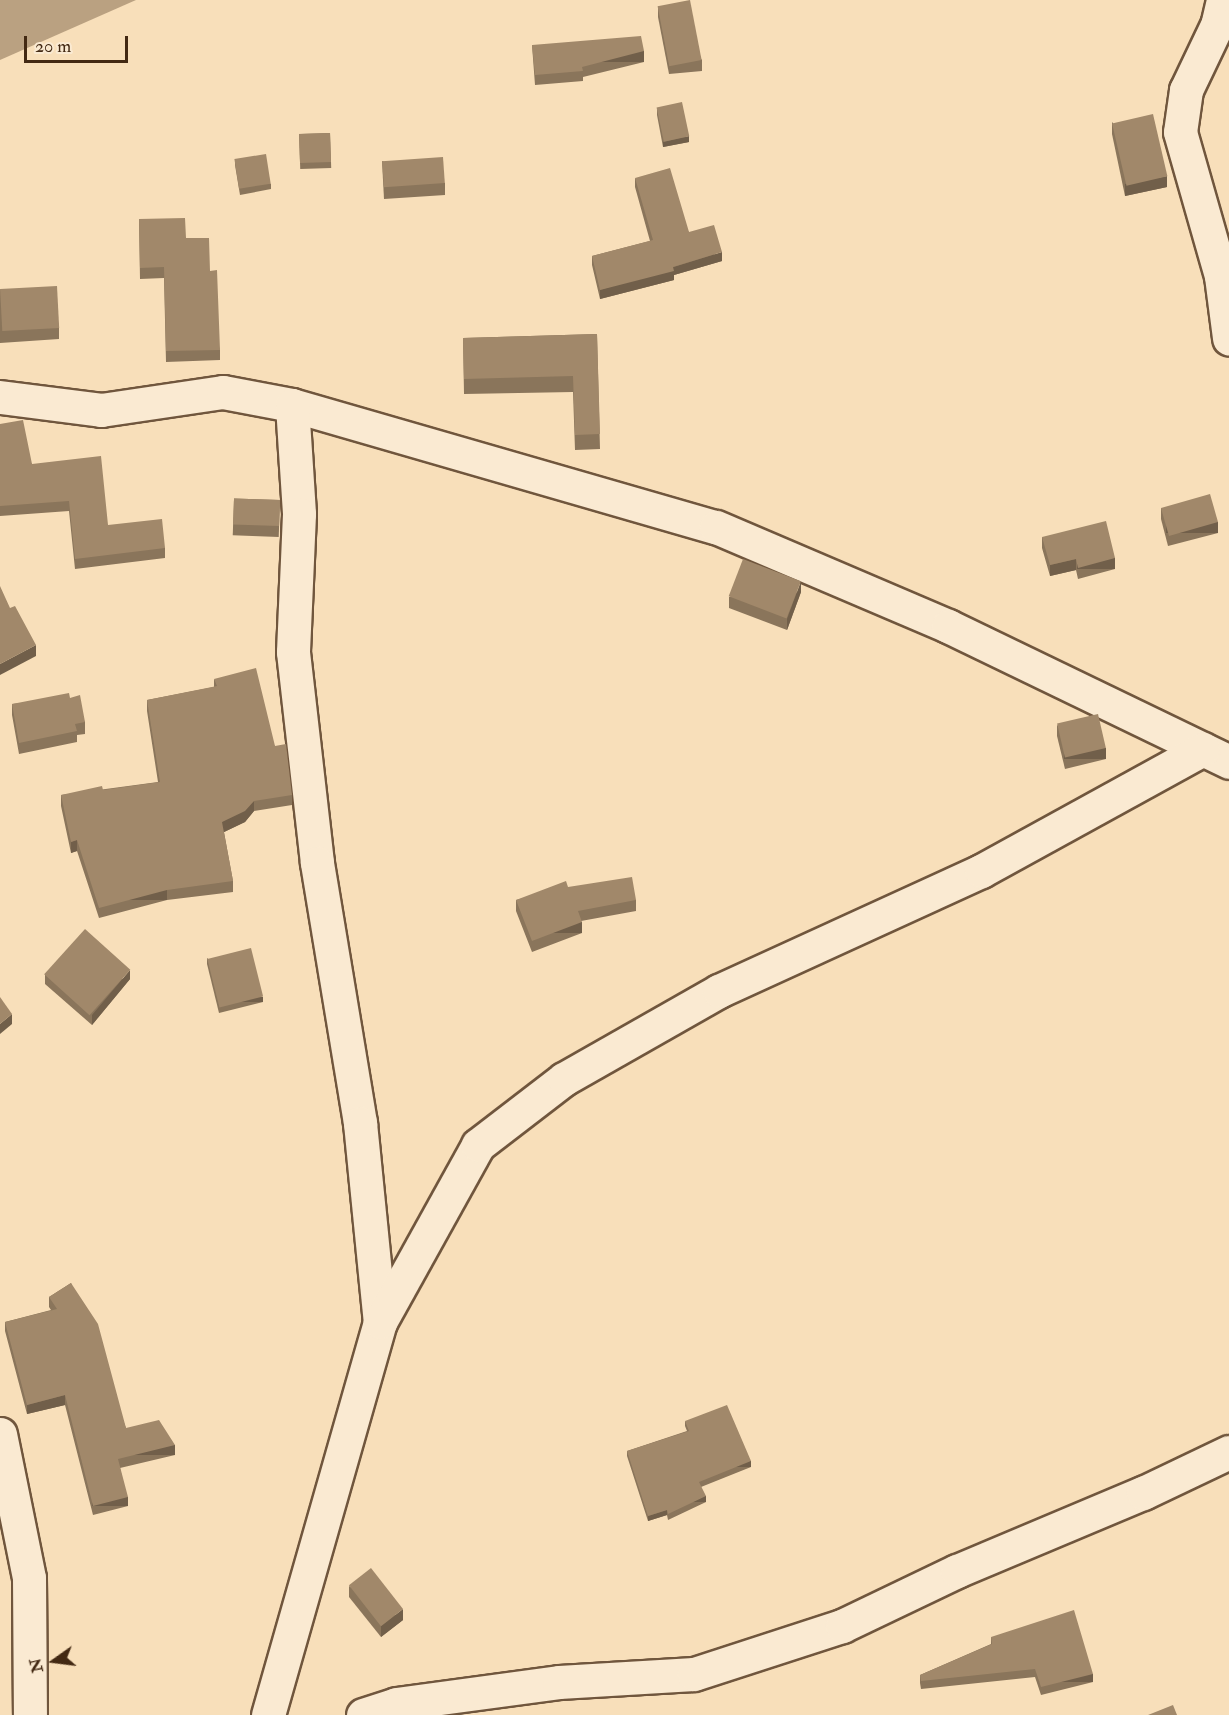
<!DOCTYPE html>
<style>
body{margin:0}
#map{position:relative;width:1229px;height:1715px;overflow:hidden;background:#f8dfba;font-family:"IM FELL Double Pica",serif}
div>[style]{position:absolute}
.water>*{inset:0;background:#baa181}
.roads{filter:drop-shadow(2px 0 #70563d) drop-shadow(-2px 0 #70563d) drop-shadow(0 2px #70563d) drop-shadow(0 -2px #70563d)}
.minor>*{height:33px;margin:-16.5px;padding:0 16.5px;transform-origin:16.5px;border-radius:16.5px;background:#faead2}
.wall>*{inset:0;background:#8a755b;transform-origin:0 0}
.shaded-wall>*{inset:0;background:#715f4a;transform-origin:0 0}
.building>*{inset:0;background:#a1886a;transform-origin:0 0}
span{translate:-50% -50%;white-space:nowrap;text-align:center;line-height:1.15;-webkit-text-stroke:6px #faead2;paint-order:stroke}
.north{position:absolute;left:24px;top:1631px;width:60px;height:60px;-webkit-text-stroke:4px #faead2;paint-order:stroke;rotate:256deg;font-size:16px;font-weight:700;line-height:24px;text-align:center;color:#432913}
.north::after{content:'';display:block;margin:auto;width:21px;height:27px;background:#432913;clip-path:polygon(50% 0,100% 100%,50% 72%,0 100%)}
.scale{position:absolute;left:24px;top:36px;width:104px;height:27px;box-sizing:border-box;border:3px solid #432913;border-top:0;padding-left:8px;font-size:18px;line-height:21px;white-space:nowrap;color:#432913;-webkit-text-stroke:4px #faead2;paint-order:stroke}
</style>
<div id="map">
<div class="water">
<div style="clip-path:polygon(0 0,136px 0,0 60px)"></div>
</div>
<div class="roads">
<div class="minor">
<div style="left:1223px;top:0;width:26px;rotate:103deg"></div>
<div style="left:1217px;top:25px;width:72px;rotate:115.5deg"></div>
<div style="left:1186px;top:90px;width:42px;rotate:98.1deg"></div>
<div style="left:1180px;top:132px;width:150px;rotate:74.1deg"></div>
<div style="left:1221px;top:276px;width:63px;rotate:82.6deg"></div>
<div style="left:0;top:397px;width:102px;rotate:7.3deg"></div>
<div style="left:101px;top:410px;width:123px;rotate:-8.4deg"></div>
<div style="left:223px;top:392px;width:70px;rotate:10.7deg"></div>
<div style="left:292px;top:405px;width:441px;rotate:16.1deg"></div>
<div style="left:716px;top:527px;width:252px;rotate:23.1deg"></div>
<div style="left:948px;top:626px;width:312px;rotate:25.8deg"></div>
<div style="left:292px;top:405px;width:109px;rotate:86.3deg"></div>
<div style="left:299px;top:514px;width:138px;rotate:92.5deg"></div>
<div style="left:293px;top:652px;width:212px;rotate:83.5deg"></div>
<div style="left:317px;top:863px;width:264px;rotate:80.6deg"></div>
<div style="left:360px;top:1123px;width:200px;rotate:84.3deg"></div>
<div style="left:0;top:1434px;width:147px;rotate:78.6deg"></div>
<div style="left:29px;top:1578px;width:137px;rotate:89.6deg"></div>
<div style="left:268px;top:1715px;width:409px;rotate:-74.1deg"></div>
<div style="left:380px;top:1322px;width:202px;rotate:-61deg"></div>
<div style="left:478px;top:1145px;width:108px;rotate:-37.5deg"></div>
<div style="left:564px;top:1079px;width:178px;rotate:-29.6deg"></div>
<div style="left:719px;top:991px;width:288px;rotate:-24.6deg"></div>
<div style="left:981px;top:871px;width:253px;rotate:-28.8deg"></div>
<div style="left:363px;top:1715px;width:35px;rotate:-18deg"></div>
<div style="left:396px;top:1704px;width:164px;rotate:-7.7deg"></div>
<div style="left:559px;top:1682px;width:135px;rotate:-3.4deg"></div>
<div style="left:694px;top:1674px;width:156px;rotate:-18deg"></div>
<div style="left:842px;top:1626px;width:127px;rotate:-25.6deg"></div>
<div style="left:957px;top:1571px;width:202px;rotate:-22.8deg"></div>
<div style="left:1143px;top:1493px;width:95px;rotate:-25.5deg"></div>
</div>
</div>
<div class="wall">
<div style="clip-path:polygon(658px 6px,702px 60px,702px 71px,669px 74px,658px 17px)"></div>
<div style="clip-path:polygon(532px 45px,644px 62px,583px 77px,583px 81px,535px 85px)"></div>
<div style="clip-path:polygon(657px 109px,689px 142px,663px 147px,657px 115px)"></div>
<div style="clip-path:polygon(1112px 122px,1167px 187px,1125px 196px,1112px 134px)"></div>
<div style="left:330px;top:133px;width:35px;height:31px;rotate:88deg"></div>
<div style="clip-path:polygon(235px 160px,271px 184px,271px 189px,240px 195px,235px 165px)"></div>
<div style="clip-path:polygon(382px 161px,445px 183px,445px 195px,384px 199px)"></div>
<div style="clip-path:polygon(635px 178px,689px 232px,722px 261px,674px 275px,674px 280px,600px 299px,592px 265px,592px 256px,650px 241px,635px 187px)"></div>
<div style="clip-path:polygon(139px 219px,186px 238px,220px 350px,220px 360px,166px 362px,164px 278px,140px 279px)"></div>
<div style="clip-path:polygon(0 289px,59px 328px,59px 339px,0 343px)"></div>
<div style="clip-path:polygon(597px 334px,600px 449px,575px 450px,573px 392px,464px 394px,463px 338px)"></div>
<div style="clip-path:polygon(0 424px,32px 464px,108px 525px,165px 548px,165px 558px,75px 569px,69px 511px,0 516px)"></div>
<div style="left:280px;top:500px;width:37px;height:46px;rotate:92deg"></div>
<div style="clip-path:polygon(1161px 508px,1218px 533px,1168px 546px,1161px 519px)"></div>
<div style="clip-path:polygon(1042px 537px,1115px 569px,1078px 579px,1076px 570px,1050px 576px,1042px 548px)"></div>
<div style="clip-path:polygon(801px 592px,787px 630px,729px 608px,729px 597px)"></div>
<div style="clip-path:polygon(214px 679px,275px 746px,292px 795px,292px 805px,254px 811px,245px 822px,224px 832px,233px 881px,233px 892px,167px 900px,99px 918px,77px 851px,71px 853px,61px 806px,61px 795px,158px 782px,147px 711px,147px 700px,214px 687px)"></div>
<div style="clip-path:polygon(70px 698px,85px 722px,85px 734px,77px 735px,77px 742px,19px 754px,12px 715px,12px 704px)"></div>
<div style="clip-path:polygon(1057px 725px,1106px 759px,1065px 769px,1057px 736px)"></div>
<div style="clip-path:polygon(568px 887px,636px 900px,636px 911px,581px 921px,582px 933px,532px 952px,516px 911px,516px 900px)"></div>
<div style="clip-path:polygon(207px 958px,263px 1002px,219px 1013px,207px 964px)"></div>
<div style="clip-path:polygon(45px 975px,130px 979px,92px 1025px,45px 984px)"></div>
<div style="clip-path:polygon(71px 1283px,126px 1428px,175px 1455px,120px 1468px,128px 1506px,93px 1515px,65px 1405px,27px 1414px,5px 1331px,5px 1322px,51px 1310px,49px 1307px,49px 1297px)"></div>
<div style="clip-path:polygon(685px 1421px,751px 1467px,701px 1487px,706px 1502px,668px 1520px,667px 1515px,648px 1521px,627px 1456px,627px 1451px,687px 1431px,685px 1426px)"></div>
<div style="clip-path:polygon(349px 1586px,403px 1620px,381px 1637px,349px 1597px)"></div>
<div style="clip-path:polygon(991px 1637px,1093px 1682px,1041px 1695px,1035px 1677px,921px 1689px,920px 1683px,920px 1675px,991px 1644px)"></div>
</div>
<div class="shaded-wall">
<div style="left:644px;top:51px;width:11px;height:64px;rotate:90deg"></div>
<div style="clip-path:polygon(689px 136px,689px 142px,663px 147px,663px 142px)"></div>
<div style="clip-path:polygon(1167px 176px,1167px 187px,1125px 196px,1125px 184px)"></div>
<div style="clip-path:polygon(722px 252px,722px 261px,674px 275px,674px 280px,600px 299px,600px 290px)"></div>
<div style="left:1218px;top:522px;width:11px;height:52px;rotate:90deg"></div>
<div style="left:1115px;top:558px;width:11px;height:38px;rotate:90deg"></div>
<div style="clip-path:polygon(1076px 559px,1076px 570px,1050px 576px,1050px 565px)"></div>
<div style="clip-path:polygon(801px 581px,801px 592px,787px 630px,787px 619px)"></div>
<div style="clip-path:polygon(36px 645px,36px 656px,0 675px,0 664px)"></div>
<div style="left:1106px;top:748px;width:11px;height:42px;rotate:90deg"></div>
<div style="clip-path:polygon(254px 801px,254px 811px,245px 822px,222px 833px,222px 822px)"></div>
<div style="clip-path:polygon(77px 840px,77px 851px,71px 853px,71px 842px)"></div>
<div style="left:167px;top:890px;width:10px;height:70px;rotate:90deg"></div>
<div style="left:582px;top:922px;width:11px;height:53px;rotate:90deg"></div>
<div style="clip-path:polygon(130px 970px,130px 979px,92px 1025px,92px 1015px)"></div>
<div style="left:263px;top:997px;width:5px;height:45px;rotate:90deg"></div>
<div style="clip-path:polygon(12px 1014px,12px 1024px,0 1034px,0 1024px)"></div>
<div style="clip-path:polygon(65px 1395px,65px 1405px,27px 1414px,27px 1405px)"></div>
<div style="left:175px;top:1445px;width:10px;height:59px;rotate:90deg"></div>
<div style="left:751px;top:1461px;width:6px;height:56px;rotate:90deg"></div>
<div style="left:706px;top:1496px;width:6px;height:42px;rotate:90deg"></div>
<div style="left:128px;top:1497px;width:9px;height:36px;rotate:90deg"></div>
<div style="clip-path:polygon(667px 1510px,667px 1515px,648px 1521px,648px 1516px)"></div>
<div style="clip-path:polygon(403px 1609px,403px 1620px,381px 1637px,381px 1626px)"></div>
<div style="left:1093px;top:1674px;width:8px;height:54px;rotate:90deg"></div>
</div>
<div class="building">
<div style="left:690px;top:0;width:61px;height:33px;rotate:79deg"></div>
<div style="clip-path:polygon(641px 36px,644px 51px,582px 67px,583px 71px,535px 75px,532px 45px)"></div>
<div style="left:682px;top:102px;width:35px;height:26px;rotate:78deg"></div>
<div style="left:1153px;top:114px;width:64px;height:42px;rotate:77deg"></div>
<div style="left:330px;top:133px;width:29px;height:31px;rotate:88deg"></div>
<div style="left:266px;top:154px;width:30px;height:32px;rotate:81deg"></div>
<div style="left:443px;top:157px;width:26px;height:61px;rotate:86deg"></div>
<div style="clip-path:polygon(670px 168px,689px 232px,714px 225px,722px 252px,673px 267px,674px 271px,600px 290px,592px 256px,653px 240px,635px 178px)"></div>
<div style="clip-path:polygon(185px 218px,186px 238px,209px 238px,210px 271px,217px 270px,220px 350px,166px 351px,164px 267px,140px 268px,139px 219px)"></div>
<div style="left:57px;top:286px;width:42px;height:57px;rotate:87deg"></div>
<div style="clip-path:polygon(597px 334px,600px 434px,575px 435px,573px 376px,464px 379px,463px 338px)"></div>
<div style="clip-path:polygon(23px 420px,32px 464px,101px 456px,108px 525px,162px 519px,165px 548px,75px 559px,69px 501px,0 506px,0 424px)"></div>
<div style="left:1210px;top:494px;width:29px;height:51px;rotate:74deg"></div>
<div style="left:280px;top:500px;width:26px;height:46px;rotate:92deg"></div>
<div style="clip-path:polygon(1106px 521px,1115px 558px,1078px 568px,1076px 559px,1050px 565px,1042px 537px)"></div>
<div style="left:743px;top:559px;width:62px;height:40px;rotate:21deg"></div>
<div style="clip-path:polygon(0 586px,10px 608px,15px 606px,36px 645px,0 664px)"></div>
<div style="clip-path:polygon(256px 668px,275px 746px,286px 744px,292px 795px,254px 801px,245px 811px,222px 822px,233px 881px,167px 890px,99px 908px,77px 840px,71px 842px,61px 795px,102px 786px,103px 790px,160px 782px,147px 700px,217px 686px,214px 679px)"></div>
<div style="clip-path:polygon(69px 693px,70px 698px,80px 695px,85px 722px,75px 724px,77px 731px,19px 743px,12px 704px)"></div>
<div style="left:1098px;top:714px;width:35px;height:42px;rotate:77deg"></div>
<div style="clip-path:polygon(632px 877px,636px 900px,578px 911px,582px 922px,532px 941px,516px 900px,566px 881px,568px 887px)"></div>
<div style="left:85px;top:929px;width:61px;height:61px;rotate:42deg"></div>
<div style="left:251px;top:948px;width:50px;height:45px;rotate:76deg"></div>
<div style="clip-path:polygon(0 997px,12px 1014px,0 1024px)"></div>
<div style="clip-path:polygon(71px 1283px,98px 1324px,126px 1428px,159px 1420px,175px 1445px,118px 1459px,128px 1497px,93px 1506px,65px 1395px,27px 1405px,5px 1322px,57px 1309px,49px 1297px)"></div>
<div style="clip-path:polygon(727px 1405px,751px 1461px,699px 1482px,706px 1496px,668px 1514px,667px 1510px,648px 1516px,627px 1451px,689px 1431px,685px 1421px)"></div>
<div style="left:371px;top:1568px;width:52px;height:28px;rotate:52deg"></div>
<div style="clip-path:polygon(1074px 1610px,1093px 1674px,1041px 1687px,1035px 1669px,921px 1681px,920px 1675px,992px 1644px,991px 1637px)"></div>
<div style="clip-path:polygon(1173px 1705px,1177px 1715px,1148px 1715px)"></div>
</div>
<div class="north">N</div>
<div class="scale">20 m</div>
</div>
